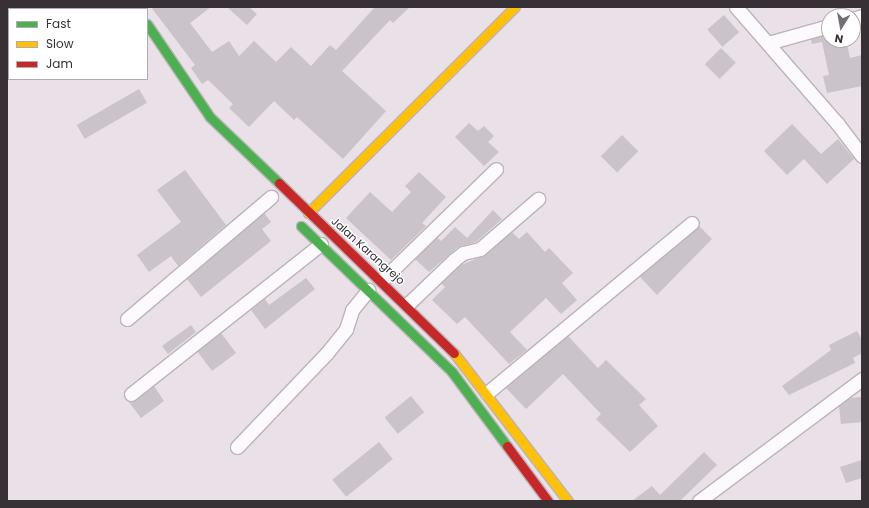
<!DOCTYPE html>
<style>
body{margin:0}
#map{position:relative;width:869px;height:508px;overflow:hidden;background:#e9e0e8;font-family:Poppins,sans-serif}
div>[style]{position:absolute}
.building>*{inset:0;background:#cac3c9;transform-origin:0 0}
.roads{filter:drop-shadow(1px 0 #bbb4ba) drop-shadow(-1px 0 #bbb4ba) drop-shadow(0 1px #bbb4ba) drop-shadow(0 -1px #bbb4ba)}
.street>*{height:13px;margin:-6.5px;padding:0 6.5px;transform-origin:6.5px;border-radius:6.5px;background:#fcfafc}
.fast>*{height:9px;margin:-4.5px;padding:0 4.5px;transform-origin:4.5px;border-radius:4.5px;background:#4caf50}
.slow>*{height:9px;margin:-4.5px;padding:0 4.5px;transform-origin:4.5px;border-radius:4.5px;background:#ffc107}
.jam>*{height:9px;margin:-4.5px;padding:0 4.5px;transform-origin:4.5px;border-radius:4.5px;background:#c62828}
span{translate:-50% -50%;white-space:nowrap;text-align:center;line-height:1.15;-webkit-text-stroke:3px #fff;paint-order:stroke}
.street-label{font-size:11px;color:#373136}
.frame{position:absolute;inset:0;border:8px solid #373136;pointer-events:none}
.legend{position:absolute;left:8px;top:8px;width:140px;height:72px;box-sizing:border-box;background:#fff;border:1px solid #afadaf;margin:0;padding:5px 7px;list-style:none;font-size:12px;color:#373136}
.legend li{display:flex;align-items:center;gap:8px;height:20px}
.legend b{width:20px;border:1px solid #afadaf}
.north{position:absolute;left:821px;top:8px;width:40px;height:40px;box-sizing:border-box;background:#fff;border:1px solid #afadaf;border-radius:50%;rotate:191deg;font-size:11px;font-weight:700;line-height:16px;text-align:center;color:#373136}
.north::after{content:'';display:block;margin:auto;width:14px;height:18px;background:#756e74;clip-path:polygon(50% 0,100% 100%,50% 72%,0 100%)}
</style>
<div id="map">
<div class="building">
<div style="clip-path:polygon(151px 7px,211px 7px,190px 23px,212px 52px,229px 41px,239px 56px,254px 41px,276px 62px,291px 47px,311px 66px,330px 45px,336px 50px,375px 7px,410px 7px,393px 23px,390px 20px,342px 71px,386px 111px,343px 159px,297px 117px,294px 120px,274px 101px,249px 127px,229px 108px,233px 104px,208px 80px,202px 84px,191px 68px,195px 65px)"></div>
<div style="clip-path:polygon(227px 7px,249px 7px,257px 14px,247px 25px)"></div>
<div style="left:724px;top:15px;width:23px;height:22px;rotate:49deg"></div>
<div style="clip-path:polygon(829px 34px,829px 40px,846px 40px,850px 58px,862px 55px,862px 86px,827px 93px,823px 76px,829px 75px,822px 42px,812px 44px,811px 39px)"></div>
<div style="left:721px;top:48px;width:21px;height:23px;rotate:45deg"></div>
<div style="left:139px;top:89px;width:16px;height:72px;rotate:60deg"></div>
<div style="clip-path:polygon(469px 123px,478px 131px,484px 126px,494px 136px,488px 142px,499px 152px,484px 166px,455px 137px)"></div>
<div style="clip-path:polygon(792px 124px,821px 154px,838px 139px,854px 159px,827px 184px,804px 159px,787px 175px,764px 151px)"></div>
<div style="left:622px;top:135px;width:23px;height:30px;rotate:45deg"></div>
<div style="clip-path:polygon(185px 170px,226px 225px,178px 266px,171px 256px,149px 272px,137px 255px,181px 222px,157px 190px)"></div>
<div style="clip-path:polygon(419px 172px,446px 197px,422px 223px,426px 226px,391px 260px,346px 218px,370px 192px,392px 212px,411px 192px,405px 186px)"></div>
<div style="clip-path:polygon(493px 210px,502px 219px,476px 242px,458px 247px,429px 272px,415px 259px,437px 237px,441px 241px,455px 227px,467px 238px)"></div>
<div style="clip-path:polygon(264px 213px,271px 222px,262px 229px,271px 241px,201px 297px,187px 279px)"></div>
<div style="clip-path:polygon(699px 226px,712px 239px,657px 295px,640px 277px)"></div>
<div style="clip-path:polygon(512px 232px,519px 239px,527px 232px,545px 252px,549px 248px,573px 273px,562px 283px,577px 300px,561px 314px,546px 298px,510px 332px,527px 350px,509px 364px,465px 317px,457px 324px,432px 300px,445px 287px,441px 283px,459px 266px,485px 255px)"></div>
<div style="clip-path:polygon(306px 278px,315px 289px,265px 329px,251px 310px,265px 299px,269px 305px)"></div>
<div style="clip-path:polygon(191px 325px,196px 332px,168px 354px,162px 346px)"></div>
<div style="clip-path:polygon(857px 331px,862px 340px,862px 353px,853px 358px,855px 363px,789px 395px,782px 386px,831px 350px,829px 345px)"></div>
<div style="left:221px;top:333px;width:25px;height:30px;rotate:53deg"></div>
<div style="clip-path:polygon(568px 336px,598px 368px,606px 360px,646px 399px,639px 405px,658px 426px,630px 452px,596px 419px,601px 414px,563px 374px,526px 409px,506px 388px)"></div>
<div style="clip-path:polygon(154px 386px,164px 401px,141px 418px,129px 402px,136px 400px)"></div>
<div style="left:411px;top:396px;width:21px;height:34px;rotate:51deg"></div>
<div style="clip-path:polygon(862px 397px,862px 422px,841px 424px,839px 406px,849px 398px)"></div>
<div style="left:379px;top:442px;width:22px;height:60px;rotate:51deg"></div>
<div style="clip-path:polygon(704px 452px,717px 465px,680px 501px,632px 501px,652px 486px,660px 495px)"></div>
<div style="clip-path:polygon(862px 460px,862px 478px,846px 483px,840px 467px)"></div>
</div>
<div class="roads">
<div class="street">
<div style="left:736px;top:7px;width:154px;rotate:49deg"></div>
<div style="left:837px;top:123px;width:41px;rotate:52.9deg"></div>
<div style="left:853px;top:19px;width:9px;rotate:-18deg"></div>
<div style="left:768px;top:43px;width:63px;rotate:-15.6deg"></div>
<div style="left:382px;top:280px;width:159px;rotate:-44.2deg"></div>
<div style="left:408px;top:304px;width:64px;rotate:-43.7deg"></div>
<div style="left:454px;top:260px;width:11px;rotate:-38deg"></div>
<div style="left:463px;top:253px;width:17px;rotate:-13deg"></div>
<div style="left:480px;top:249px;width:77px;rotate:-40.8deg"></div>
<div style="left:127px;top:319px;width:189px;rotate:-40.3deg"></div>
<div style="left:487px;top:393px;width:266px;rotate:-39.7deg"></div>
<div style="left:131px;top:394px;width:242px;rotate:-38.3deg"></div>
<div style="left:237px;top:447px;width:129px;rotate:-46.3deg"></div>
<div style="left:326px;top:354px;width:32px;rotate:-51deg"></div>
<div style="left:346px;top:329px;width:20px;rotate:-72deg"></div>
<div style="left:352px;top:310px;width:26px;rotate:-51deg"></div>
<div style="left:699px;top:501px;width:204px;rotate:-36.8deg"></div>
</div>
<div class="fast">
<div style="left:147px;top:24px;width:112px;rotate:55.9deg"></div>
<div style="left:210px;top:117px;width:95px;rotate:43.7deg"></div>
<div style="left:301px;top:226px;width:210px;rotate:44deg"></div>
<div style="left:452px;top:372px;width:92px;rotate:53.4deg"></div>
</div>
<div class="slow">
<div style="left:308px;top:213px;width:292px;rotate:-44.9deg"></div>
<div style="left:454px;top:353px;width:187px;rotate:52.4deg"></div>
</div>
<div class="jam">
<div style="left:123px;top:7px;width:3px;rotate:45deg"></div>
<div style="left:279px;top:183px;width:244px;rotate:44.2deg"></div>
<div style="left:507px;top:446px;width:69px;rotate:53.3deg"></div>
</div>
</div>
<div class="street-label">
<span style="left:368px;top:251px;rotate:42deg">Jalan Karangrejo</span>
</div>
<div class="frame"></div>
<ul class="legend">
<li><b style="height:5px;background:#4caf50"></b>Fast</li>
<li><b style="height:5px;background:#ffc107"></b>Slow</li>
<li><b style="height:5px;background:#c62828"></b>Jam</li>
</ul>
<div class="north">N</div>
</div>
